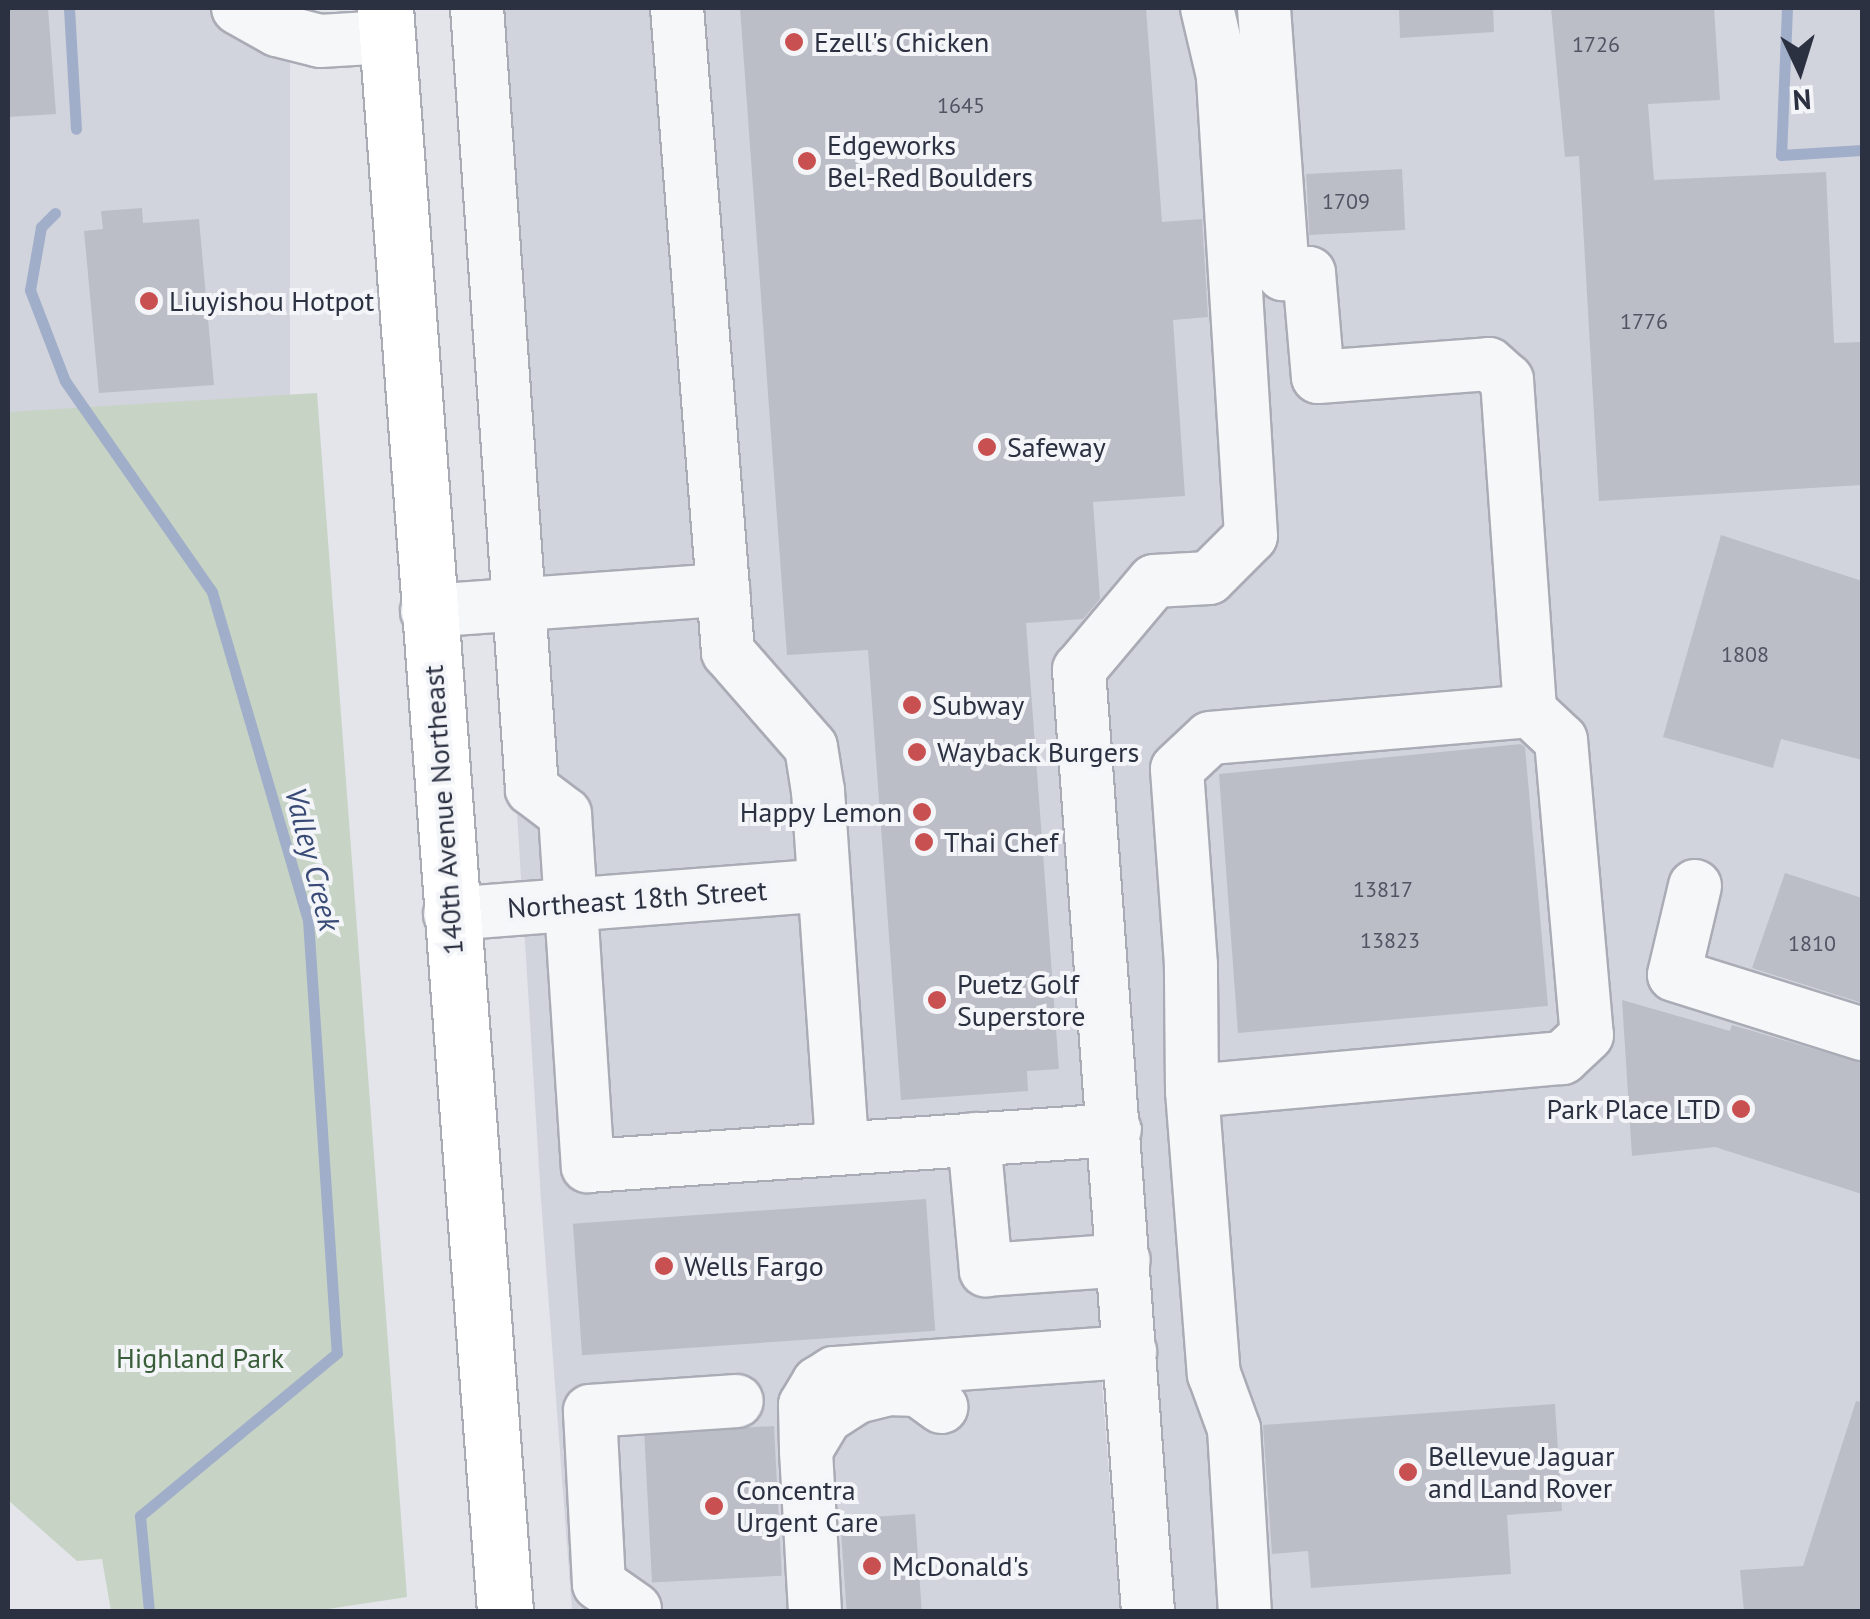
<!DOCTYPE html>
<style>
body{margin:0}
#map{position:relative;width:1870px;height:1619px;overflow:hidden;background:#e4e5eb;font-family:"PT Sans",sans-serif}
div>[style]{position:absolute}
.built>*{inset:0;background:#d2d4dd;transform-origin:0 0}
.green>*{inset:0;background:#c7d4c5}
.stream>*{height:11px;margin:-5.5px;padding:0 5.5px;transform-origin:5.5px;border-radius:5.5px;background:#a1aec9}
.building>*{inset:0;background:#bbbec7;transform-origin:0 0}
.roads{filter:drop-shadow(2px 0 #a9abb5) drop-shadow(-2px 0 #a9abb5) drop-shadow(0 2px #a9abb5) drop-shadow(0 -2px #a9abb5)}
.minor>*{height:52px;margin:-26px;padding:0 26px;transform-origin:26px;border-radius:26px;background:#f6f7f9}
.major>*{height:55px;margin:-27.5px;padding:0 27.5px;transform-origin:27.5px;border-radius:27.5px;background:#fff}
.dots>*{width:28px;height:28px;translate:-50% -50%;box-sizing:border-box;border:5px solid #f3f5f8;border-radius:50%}
span{translate:-50% -50%;white-space:nowrap;text-align:center;line-height:1.15;-webkit-text-stroke:8px #f3f5f8;paint-order:stroke}
.number-label{font-size:22px;color:#505463}
.number-label span{-webkit-text-stroke-width:0}
.poi-label{font-size:28px;color:#2c3142}
.left{translate:0 -50%;text-align:left}
.right{translate:-100% -50%;text-align:right}
.street-label{font-size:28px;color:#2c3142}
.park-label{font-size:28px;color:#3b5e3a}
.water-label{font-size:30px;color:#384a75;font-style:italic}
.frame{position:absolute;inset:0;border:10px solid #2c3142;pointer-events:none}
.north{position:absolute;left:1750px;top:20px;width:100px;height:100px;-webkit-text-stroke:8px #f3f5f8;paint-order:stroke;rotate:176deg;font-size:28px;font-weight:700;line-height:40px;text-align:center;color:#2c3142}
.north::after{content:'';display:block;margin:auto;width:35px;height:45px;background:#2c3142;clip-path:polygon(50% 0,100% 100%,50% 72%,0 100%)}
</style>
<div id="map">
<div class="built">
<div style="left:8px;top:8px;width:282px;height:404px"></div>
<div style="clip-path:polygon(467px 8px,1862px 8px,1862px 1611px,1174px 1611px,1154px 1333px,1098px 1334px,1120px 1611px,572px 1611px,541px 1200px)"></div>
</div>
<div class="green">
<div style="clip-path:polygon(317px 393px,407px 1597px,315px 1611px,111px 1611px,102px 1559px,77px 1561px,8px 1500px,8px 412px)"></div>
</div>
<div class="stream">
<div style="left:69px;top:8px;width:121px;rotate:86.7deg"></div>
<div style="left:1787px;top:8px;width:147px;rotate:92.3deg"></div>
<div style="left:1781px;top:155px;width:81px;rotate:-3.5deg"></div>
<div style="left:55px;top:213px;width:20px;rotate:135deg"></div>
<div style="left:41px;top:227px;width:64px;rotate:99.9deg"></div>
<div style="left:30px;top:290px;width:97px;rotate:69deg"></div>
<div style="left:65px;top:381px;width:257px;rotate:55.1deg"></div>
<div style="left:212px;top:592px;width:342px;rotate:73.7deg"></div>
<div style="left:308px;top:920px;width:434px;rotate:86.2deg"></div>
<div style="left:337px;top:1353px;width:256px;rotate:140.4deg"></div>
<div style="left:140px;top:1516px;width:96px;rotate:84.6deg"></div>
</div>
<div class="building">
<div style="clip-path:polygon(8px 8px,48px 8px,56px 114px,8px 117px)"></div>
<div style="clip-path:polygon(740px 8px,1146px 8px,1162px 222px,1202px 219px,1208px 317px,1173px 320px,1185px 496px,1093px 502px,1100px 599px,1083px 619px,1026px 623px,1059px 1069px,1027px 1071px,1028px 1091px,901px 1100px,868px 650px,787px 655px)"></div>
<div style="clip-path:polygon(1399px 8px,1493px 8px,1494px 32px,1400px 38px)"></div>
<div style="clip-path:polygon(1551px 8px,1714px 8px,1720px 100px,1648px 104px,1654px 180px,1826px 172px,1834px 343px,1862px 342px,1862px 485px,1599px 501px,1579px 156px,1565px 157px)"></div>
<div style="left:1402px;top:169px;width:61px;height:96px;rotate:87deg"></div>
<div style="clip-path:polygon(142px 208px,143px 223px,199px 219px,214px 385px,99px 393px,84px 231px,103px 229px,101px 211px)"></div>
<div style="clip-path:polygon(1721px 535px,1862px 581px,1862px 760px,1781px 739px,1773px 768px,1663px 737px)"></div>
<div style="clip-path:polygon(1521px 744px,1525px 747px,1548px 1006px,1238px 1033px,1219px 774px)"></div>
<div style="clip-path:polygon(1785px 873px,1862px 898px,1862px 1003px,1752px 968px)"></div>
<div style="clip-path:polygon(1622px 1000px,1730px 1031px,1732px 1025px,1862px 1063px,1862px 1194px,1715px 1147px,1632px 1156px)"></div>
<div style="left:926px;top:1199px;width:132px;height:354px;rotate:86deg"></div>
<div style="clip-path:polygon(1856px 1401px,1862px 1402px,1862px 1612px,1744px 1612px,1740px 1570px,1803px 1566px)"></div>
<div style="clip-path:polygon(1555px 1404px,1562px 1511px,1507px 1515px,1511px 1574px,1311px 1588px,1308px 1551px,1272px 1554px,1263px 1425px)"></div>
<div style="left:774px;top:1426px;width:150px;height:130px;rotate:87deg"></div>
<div style="left:915px;top:1514px;width:98px;height:75px;rotate:86deg"></div>
</div>
<div class="roads">
<div class="minor">
<div style="left:238px;top:8px;width:45px;rotate:29.4deg"></div>
<div style="left:277px;top:30px;width:44px;rotate:14.3deg"></div>
<div style="left:320px;top:41px;width:67px;rotate:-3.4deg"></div>
<div style="left:477px;top:8px;width:783px;rotate:85.97deg"></div>
<div style="left:532px;top:789px;width:41px;rotate:37.1deg"></div>
<div style="left:565px;top:814px;width:353px;rotate:86.3deg"></div>
<div style="left:588px;top:1166px;width:528px;rotate:-3.91deg"></div>
<div style="left:677px;top:8px;width:646px;rotate:85.47deg"></div>
<div style="left:728px;top:652px;width:126px;rotate:48.9deg"></div>
<div style="left:811px;top:747px;width:45px;rotate:81deg"></div>
<div style="left:818px;top:791px;width:357px;rotate:86.1deg"></div>
<div style="left:1264px;top:8px;width:267px;rotate:85.9deg"></div>
<div style="left:1283px;top:274px;width:26px;rotate:-2deg"></div>
<div style="left:1309px;top:273px;width:104px;rotate:85.1deg"></div>
<div style="left:1318px;top:377px;width:171px;rotate:-4.3deg"></div>
<div style="left:1489px;top:364px;width:24px;rotate:42deg"></div>
<div style="left:1507px;top:380px;width:332px;rotate:86deg"></div>
<div style="left:427px;top:611px;width:297px;rotate:-4.1deg"></div>
<div style="left:1695px;top:886px;width:91px;rotate:103.3deg"></div>
<div style="left:1674px;top:975px;width:197px;rotate:17.4deg"></div>
<div style="left:450px;top:914px;width:375px;rotate:-4.4deg"></div>
<div style="left:1192px;top:1091px;width:126px;rotate:-90.5deg"></div>
<div style="left:1191px;top:965px;width:196px;rotate:-94.1deg"></div>
<div style="left:1177px;top:769px;width:45px;rotate:-43.2deg"></div>
<div style="left:1210px;top:738px;width:321px;rotate:-4.8deg"></div>
<div style="left:1530px;top:711px;width:42px;rotate:43.1deg"></div>
<div style="left:1561px;top:740px;width:296px;rotate:85deg"></div>
<div style="left:1587px;top:1035px;width:34px;rotate:137deg"></div>
<div style="left:1562px;top:1058px;width:371px;rotate:174.9deg"></div>
<div style="left:1192px;top:1091px;width:284px;rotate:85.6deg"></div>
<div style="left:1214px;top:1374px;width:59px;rotate:70deg"></div>
<div style="left:1234px;top:1429px;width:183px;rotate:86.6deg"></div>
<div style="left:974px;top:1139px;width:132px;rotate:84.8deg"></div>
<div style="left:986px;top:1270px;width:138px;rotate:-4.1deg"></div>
<div style="left:806px;top:1450px;width:45px;rotate:-91.3deg"></div>
<div style="left:805px;top:1405px;width:26px;rotate:-59deg"></div>
<div style="left:818px;top:1383px;width:19px;rotate:-32deg"></div>
<div style="left:834px;top:1373px;width:297px;rotate:-4.1deg"></div>
<div style="left:635px;top:1609px;width:44px;rotate:-145.2deg"></div>
<div style="left:599px;top:1584px;width:173px;rotate:-93deg"></div>
<div style="left:590px;top:1411px;width:147px;rotate:-3.9deg"></div>
<div style="left:815px;top:1612px;width:162px;rotate:-93.2deg"></div>
<div style="left:806px;top:1450px;width:39px;rotate:-59deg"></div>
<div style="left:826px;top:1417px;width:37px;rotate:-33deg"></div>
<div style="left:857px;top:1397px;width:32px;rotate:-14deg"></div>
<div style="left:888px;top:1389px;width:30px;rotate:2deg"></div>
<div style="left:918px;top:1390px;width:29px;rotate:36deg"></div>
<div style="left:1148px;top:1612px;width:945px;rotate:-94.19deg"></div>
<div style="left:1079px;top:670px;width:116px;rotate:-49.9deg"></div>
<div style="left:1154px;top:581px;width:55px;rotate:-3.1deg"></div>
<div style="left:1209px;top:578px;width:59px;rotate:-45deg"></div>
<div style="left:1251px;top:536px;width:461px;rotate:-93.5deg"></div>
<div style="left:1223px;top:76px;width:70px;rotate:-103.2deg"></div>
</div>
<div class="major">
<div style="left:385px;top:8px;width:1608px;rotate:85.72deg"></div>
</div>
</div>
<div class="dots">
<div style="left:794px;top:42px;background:#c95050"></div>
<div style="left:807px;top:161px;background:#c95050"></div>
<div style="left:149px;top:301px;background:#c95050"></div>
<div style="left:987px;top:447px;background:#c95050"></div>
<div style="left:912px;top:705px;background:#c95050"></div>
<div style="left:917px;top:752px;background:#c95050"></div>
<div style="left:922px;top:812px;background:#c95050"></div>
<div style="left:924px;top:842px;background:#c95050"></div>
<div style="left:937px;top:1000px;background:#c95050"></div>
<div style="left:1741px;top:1109px;background:#c95050"></div>
<div style="left:664px;top:1266px;background:#c95050"></div>
<div style="left:1408px;top:1472px;background:#c95050"></div>
<div style="left:714px;top:1506px;background:#c95050"></div>
<div style="left:872px;top:1566px;background:#c95050"></div>
</div>
<div class="number-label">
<span style="left:1596px;top:45px">1726</span>
<span style="left:961px;top:106px">1645</span>
<span style="left:1346px;top:202px">1709</span>
<span style="left:1644px;top:322px">1776</span>
<span style="left:1745px;top:655px">1808</span>
<span style="left:1383px;top:890px">13817</span>
<span style="left:1390px;top:941px">13823</span>
<span style="left:1812px;top:944px">1810</span>
</div>
<div class="poi-label">
<span class="left" style="left:814px;top:42px">Ezell's Chicken</span>
<span class="left" style="left:827px;top:161px">Edgeworks<br>Bel-Red Boulders</span>
<span class="left" style="left:169px;top:301px">Liuyishou Hotpot</span>
<span class="left" style="left:1007px;top:447px">Safeway</span>
<span class="left" style="left:932px;top:705px">Subway</span>
<span class="left" style="left:937px;top:752px">Wayback Burgers</span>
<span class="right" style="left:902px;top:812px">Happy Lemon</span>
<span class="left" style="left:944px;top:842px">Thai Chef</span>
<span class="left" style="left:957px;top:1000px">Puetz Golf<br>Superstore</span>
<span class="right" style="left:1721px;top:1109px">Park Place LTD</span>
<span class="left" style="left:684px;top:1266px">Wells Fargo</span>
<span class="left" style="left:1428px;top:1472px">Bellevue Jaguar<br>and Land Rover</span>
<span class="left" style="left:736px;top:1506px">Concentra<br>Urgent Care</span>
<span class="left" style="left:892px;top:1566px">McDonald's</span>
</div>
<div class="street-label">
<span style="left:443px;top:810px;rotate:-94deg">140th Avenue Northeast</span>
<span style="left:637px;top:899px;rotate:-4deg">Northeast 18th Street</span>
</div>
<div class="park-label">
<span style="left:200px;top:1358px">Highland Park</span>
</div>
<div class="water-label">
<span style="left:313px;top:859px;rotate:76deg">Valley Creek</span>
</div>
<div class="frame"></div>
<div class="north">N</div>
</div>
